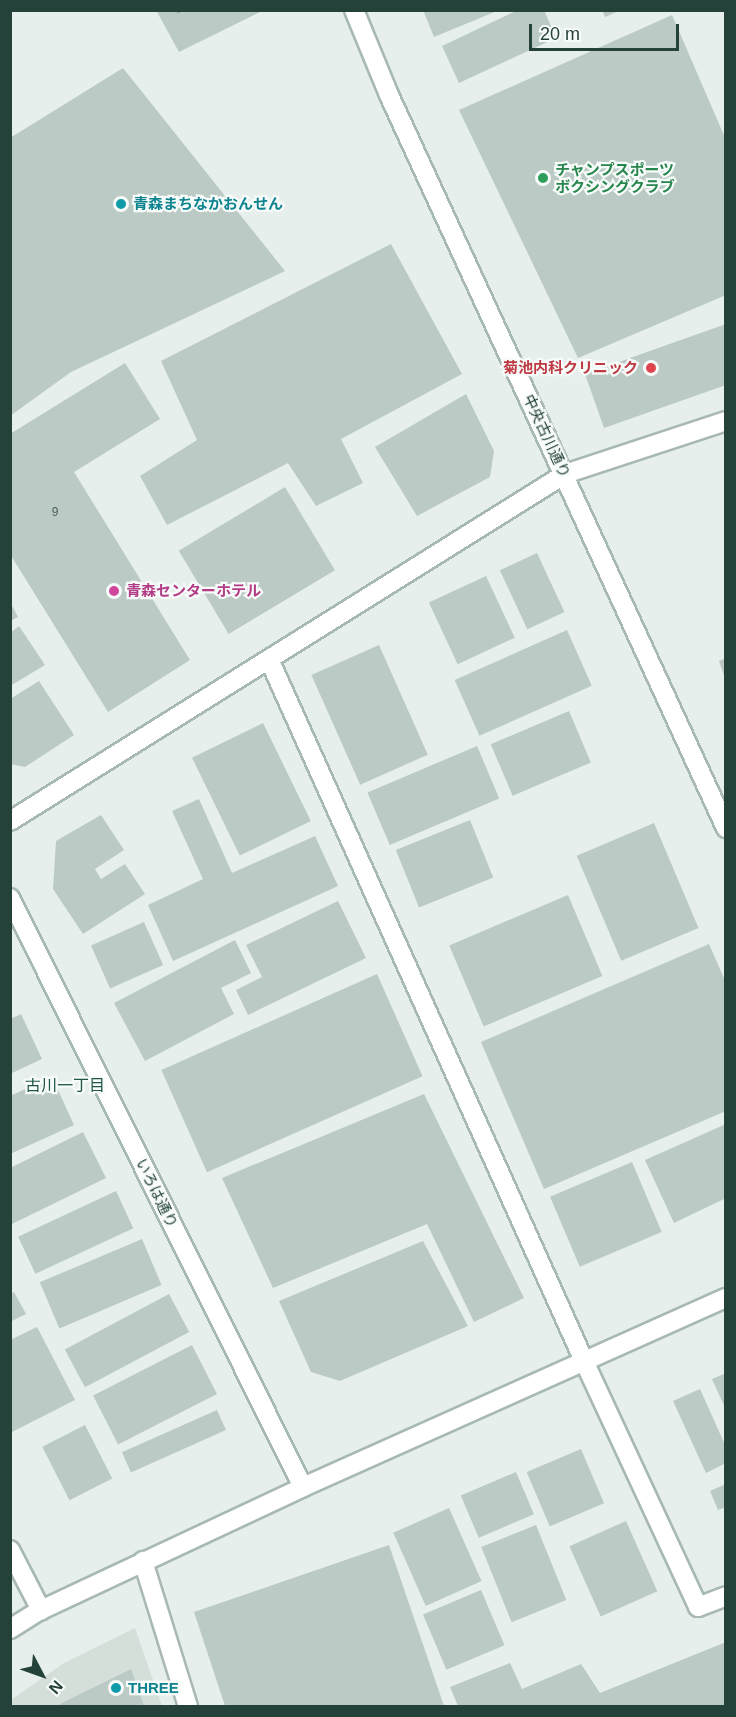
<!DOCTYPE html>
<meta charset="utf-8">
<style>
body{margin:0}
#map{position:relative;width:736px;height:1717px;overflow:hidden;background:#e6efeb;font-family:Arial,"Noto Sans JP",sans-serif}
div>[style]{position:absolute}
.built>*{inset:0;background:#d4dfda}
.building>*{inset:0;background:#bbcac4;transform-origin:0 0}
.path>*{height:4px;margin-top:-2px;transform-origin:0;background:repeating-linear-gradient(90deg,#86b3a5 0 3px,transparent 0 7.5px)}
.roads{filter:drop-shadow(2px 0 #a8b8b2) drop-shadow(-2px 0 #a8b8b2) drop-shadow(0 2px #a8b8b2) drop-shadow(0 -2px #a8b8b2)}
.street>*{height:18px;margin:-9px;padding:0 9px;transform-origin:9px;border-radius:9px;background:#fff}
.secondary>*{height:18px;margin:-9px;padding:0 9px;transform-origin:9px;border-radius:9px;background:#fff}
.dots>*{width:16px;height:16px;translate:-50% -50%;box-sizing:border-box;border:3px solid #f7fbf9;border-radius:50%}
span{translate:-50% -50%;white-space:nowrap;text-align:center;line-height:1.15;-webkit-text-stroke:4.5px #f7fbf9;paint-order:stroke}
.number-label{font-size:12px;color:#4a645c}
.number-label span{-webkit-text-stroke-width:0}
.leisure-label{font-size:15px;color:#27864d;font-weight:700}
.left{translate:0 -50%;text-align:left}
.culture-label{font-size:15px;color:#0d838f;font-weight:700}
.health-label{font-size:15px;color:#be3a42;font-weight:700}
.right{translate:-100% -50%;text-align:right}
.street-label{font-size:15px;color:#24423a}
.hotel-label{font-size:15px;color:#b23c85;font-weight:700}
.neighbourhood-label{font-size:16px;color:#1f5548}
.frame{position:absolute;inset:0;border:12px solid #24423a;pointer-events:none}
.north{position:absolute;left:12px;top:1645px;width:60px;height:60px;-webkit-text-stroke:4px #f7fbf9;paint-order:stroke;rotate:131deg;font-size:16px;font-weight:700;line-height:24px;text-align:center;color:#24423a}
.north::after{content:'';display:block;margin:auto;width:21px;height:27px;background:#24423a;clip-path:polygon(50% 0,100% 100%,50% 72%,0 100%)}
.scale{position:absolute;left:529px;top:24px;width:150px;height:27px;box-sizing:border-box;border:3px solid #24423a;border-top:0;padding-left:8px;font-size:18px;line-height:21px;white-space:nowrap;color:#24423a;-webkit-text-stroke:4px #f7fbf9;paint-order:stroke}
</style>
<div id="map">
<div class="built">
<div style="clip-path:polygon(135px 1628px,162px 1706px,11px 1706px,11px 1700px,64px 1663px)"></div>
</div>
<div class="building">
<div style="clip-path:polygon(156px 10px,264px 10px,179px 52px)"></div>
<div style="clip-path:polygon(423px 10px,497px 10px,497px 11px,434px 37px)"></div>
<div style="clip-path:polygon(518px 10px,544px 10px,556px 38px,459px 83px,442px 46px)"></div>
<div style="clip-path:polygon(602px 10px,621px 10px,605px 17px)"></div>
<div style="clip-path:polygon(672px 15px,726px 140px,726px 295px,578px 358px,459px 110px)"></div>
<div style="clip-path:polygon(123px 68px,285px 271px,71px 372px,10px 416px,10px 138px)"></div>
<div style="clip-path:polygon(391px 244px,462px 374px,341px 439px,363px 483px,316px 506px,288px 463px,167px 525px,140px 476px,197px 440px,161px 361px)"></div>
<div style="clip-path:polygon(726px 324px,726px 385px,604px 428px,585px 374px)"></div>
<div style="clip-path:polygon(125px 363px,160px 419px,74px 472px,190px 660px,108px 712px,10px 554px,10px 434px)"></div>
<div style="clip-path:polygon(466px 394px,494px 451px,490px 477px,417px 516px,375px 447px)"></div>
<div style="left:285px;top:487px;width:97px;height:124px;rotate:59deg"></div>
<div style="left:537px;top:553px;width:65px;height:41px;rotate:65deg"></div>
<div style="left:486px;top:576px;width:68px;height:63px;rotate:65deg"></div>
<div style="clip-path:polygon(10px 602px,18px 617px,10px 621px)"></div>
<div style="clip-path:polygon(19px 626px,45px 665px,10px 686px,10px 633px)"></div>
<div style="left:567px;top:630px;width:61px;height:123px;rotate:66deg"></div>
<div style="left:379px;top:645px;width:120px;height:74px;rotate:66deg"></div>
<div style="clip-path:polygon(726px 658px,726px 677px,725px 678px,719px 661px)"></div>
<div style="clip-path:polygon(39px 681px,74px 735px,25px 767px,10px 764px,10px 699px)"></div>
<div style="left:569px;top:711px;width:56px;height:85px;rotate:67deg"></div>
<div style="left:263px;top:723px;width:109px;height:79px;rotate:64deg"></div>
<div style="left:477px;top:746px;width:57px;height:119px;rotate:67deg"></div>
<div style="clip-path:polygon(199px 799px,232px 873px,315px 836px,338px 886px,173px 961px,148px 905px,203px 879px,172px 811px)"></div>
<div style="clip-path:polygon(101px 815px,124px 850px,95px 869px,101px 879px,125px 864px,145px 894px,83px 934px,53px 889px,56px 841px)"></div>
<div style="left:470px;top:820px;width:62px;height:80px;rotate:68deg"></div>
<div style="left:654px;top:823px;width:114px;height:84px;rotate:67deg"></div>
<div style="left:568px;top:895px;width:88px;height:129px;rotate:67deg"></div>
<div style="clip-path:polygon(338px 901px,366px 958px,248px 1015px,236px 990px,262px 977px,246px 945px)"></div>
<div style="left:144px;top:922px;width:47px;height:58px;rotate:66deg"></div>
<div style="clip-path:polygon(235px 940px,251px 973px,221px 988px,234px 1014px,145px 1061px,114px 1003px)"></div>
<div style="clip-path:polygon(709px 944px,726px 983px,726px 1111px,544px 1189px,481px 1042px)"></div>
<div style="left:377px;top:974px;width:112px;height:236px;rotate:66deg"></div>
<div style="clip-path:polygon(21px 1014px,42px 1059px,10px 1074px,10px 1019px)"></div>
<div style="clip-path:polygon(52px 1077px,74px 1125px,10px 1154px,10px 1096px)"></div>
<div style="clip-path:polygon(424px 1094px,524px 1298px,474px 1322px,427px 1224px,273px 1288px,222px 1178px)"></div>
<div style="clip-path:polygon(726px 1124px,726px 1198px,674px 1223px,645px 1160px)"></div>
<div style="clip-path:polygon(83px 1132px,106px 1178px,10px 1225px,10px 1168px)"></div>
<div style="left:632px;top:1162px;width:76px;height:89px;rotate:67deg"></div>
<div style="left:116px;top:1191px;width:41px;height:108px;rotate:65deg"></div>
<div style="left:142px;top:1239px;width:50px;height:111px;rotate:67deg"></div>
<div style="clip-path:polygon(423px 1241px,468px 1326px,340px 1381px,311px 1372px,279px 1301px)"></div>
<div style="clip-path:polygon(14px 1292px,26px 1314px,10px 1322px,10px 1294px)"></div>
<div style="left:169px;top:1294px;width:43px;height:118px;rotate:62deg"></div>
<div style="clip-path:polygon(37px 1327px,75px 1400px,10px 1433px,10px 1340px)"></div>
<div style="left:192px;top:1345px;width:55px;height:111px;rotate:63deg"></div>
<div style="clip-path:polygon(726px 1373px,726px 1410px,712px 1379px)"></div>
<div style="clip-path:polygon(700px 1389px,726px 1447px,726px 1463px,706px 1473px,673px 1401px)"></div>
<div style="left:217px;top:1410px;width:22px;height:104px;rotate:66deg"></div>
<div style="left:85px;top:1425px;width:60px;height:48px;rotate:63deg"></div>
<div style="left:581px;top:1449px;width:59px;height:59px;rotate:67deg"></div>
<div style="left:516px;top:1472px;width:46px;height:60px;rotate:67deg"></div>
<div style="clip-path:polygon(726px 1484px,726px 1507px,718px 1510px,710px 1491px)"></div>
<div style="left:449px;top:1508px;width:80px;height:61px;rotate:66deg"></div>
<div style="left:626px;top:1521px;width:77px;height:62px;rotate:66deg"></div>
<div style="left:536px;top:1525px;width:81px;height:59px;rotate:68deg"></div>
<div style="clip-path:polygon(389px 1545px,444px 1706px,225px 1706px,194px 1612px)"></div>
<div style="left:481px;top:1590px;width:60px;height:63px;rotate:67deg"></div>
<div style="clip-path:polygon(726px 1642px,726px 1706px,458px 1706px,450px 1687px,510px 1663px,522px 1689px,581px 1664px,600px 1693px)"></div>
<div style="clip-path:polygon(131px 1669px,144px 1706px,56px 1706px)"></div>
</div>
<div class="path">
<div style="left:178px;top:10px;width:4px;rotate:63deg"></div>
</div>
<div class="roads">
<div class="street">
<div style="left:269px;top:659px;width:769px;rotate:65.83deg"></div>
<div style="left:584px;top:1361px;width:271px;rotate:65.1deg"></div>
<div style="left:698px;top:1607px;width:30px;rotate:-21deg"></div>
<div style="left:10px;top:821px;width:655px;rotate:-32.01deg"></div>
<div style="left:565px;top:474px;width:169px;rotate:-18.2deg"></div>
<div style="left:10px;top:898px;width:658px;rotate:63.55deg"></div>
<div style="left:10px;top:1550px;width:68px;rotate:62.7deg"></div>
<div style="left:143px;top:1561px;width:152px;rotate:72.8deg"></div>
</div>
<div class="secondary">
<div style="left:354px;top:10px;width:92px;rotate:67.6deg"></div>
<div style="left:389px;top:95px;width:807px;rotate:65.31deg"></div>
<div style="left:10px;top:1629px;width:36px;rotate:-32deg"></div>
<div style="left:41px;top:1610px;width:289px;rotate:-25.1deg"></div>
<div style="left:303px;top:1487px;width:463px;rotate:-24.1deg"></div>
</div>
</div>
<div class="dots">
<div style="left:543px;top:178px;background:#2e9e5b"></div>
<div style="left:121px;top:204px;background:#0f9aa8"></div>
<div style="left:651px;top:368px;background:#e0444e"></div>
<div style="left:114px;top:591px;background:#d1479c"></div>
<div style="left:116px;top:1688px;background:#0f9aa8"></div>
</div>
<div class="number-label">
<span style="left:55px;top:513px">9</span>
</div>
<div class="leisure-label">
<span class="left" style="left:555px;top:178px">チャンプスポーツ<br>ボクシングクラブ</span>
</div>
<div class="culture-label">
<span class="left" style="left:133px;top:204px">青森まちなかおんせん</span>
<span class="left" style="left:128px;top:1688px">THREE</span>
</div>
<div class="health-label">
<span class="right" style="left:638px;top:368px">菊池内科クリニック</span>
</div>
<div class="street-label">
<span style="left:547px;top:436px;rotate:65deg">中央古川通り</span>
<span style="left:157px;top:1193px;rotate:64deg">いろは通り</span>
</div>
<div class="hotel-label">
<span class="left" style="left:126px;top:591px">青森センターホテル</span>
</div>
<div class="neighbourhood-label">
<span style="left:65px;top:1086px">古川一丁目</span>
</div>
<div class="frame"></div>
<div class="north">N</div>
<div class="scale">20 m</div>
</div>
